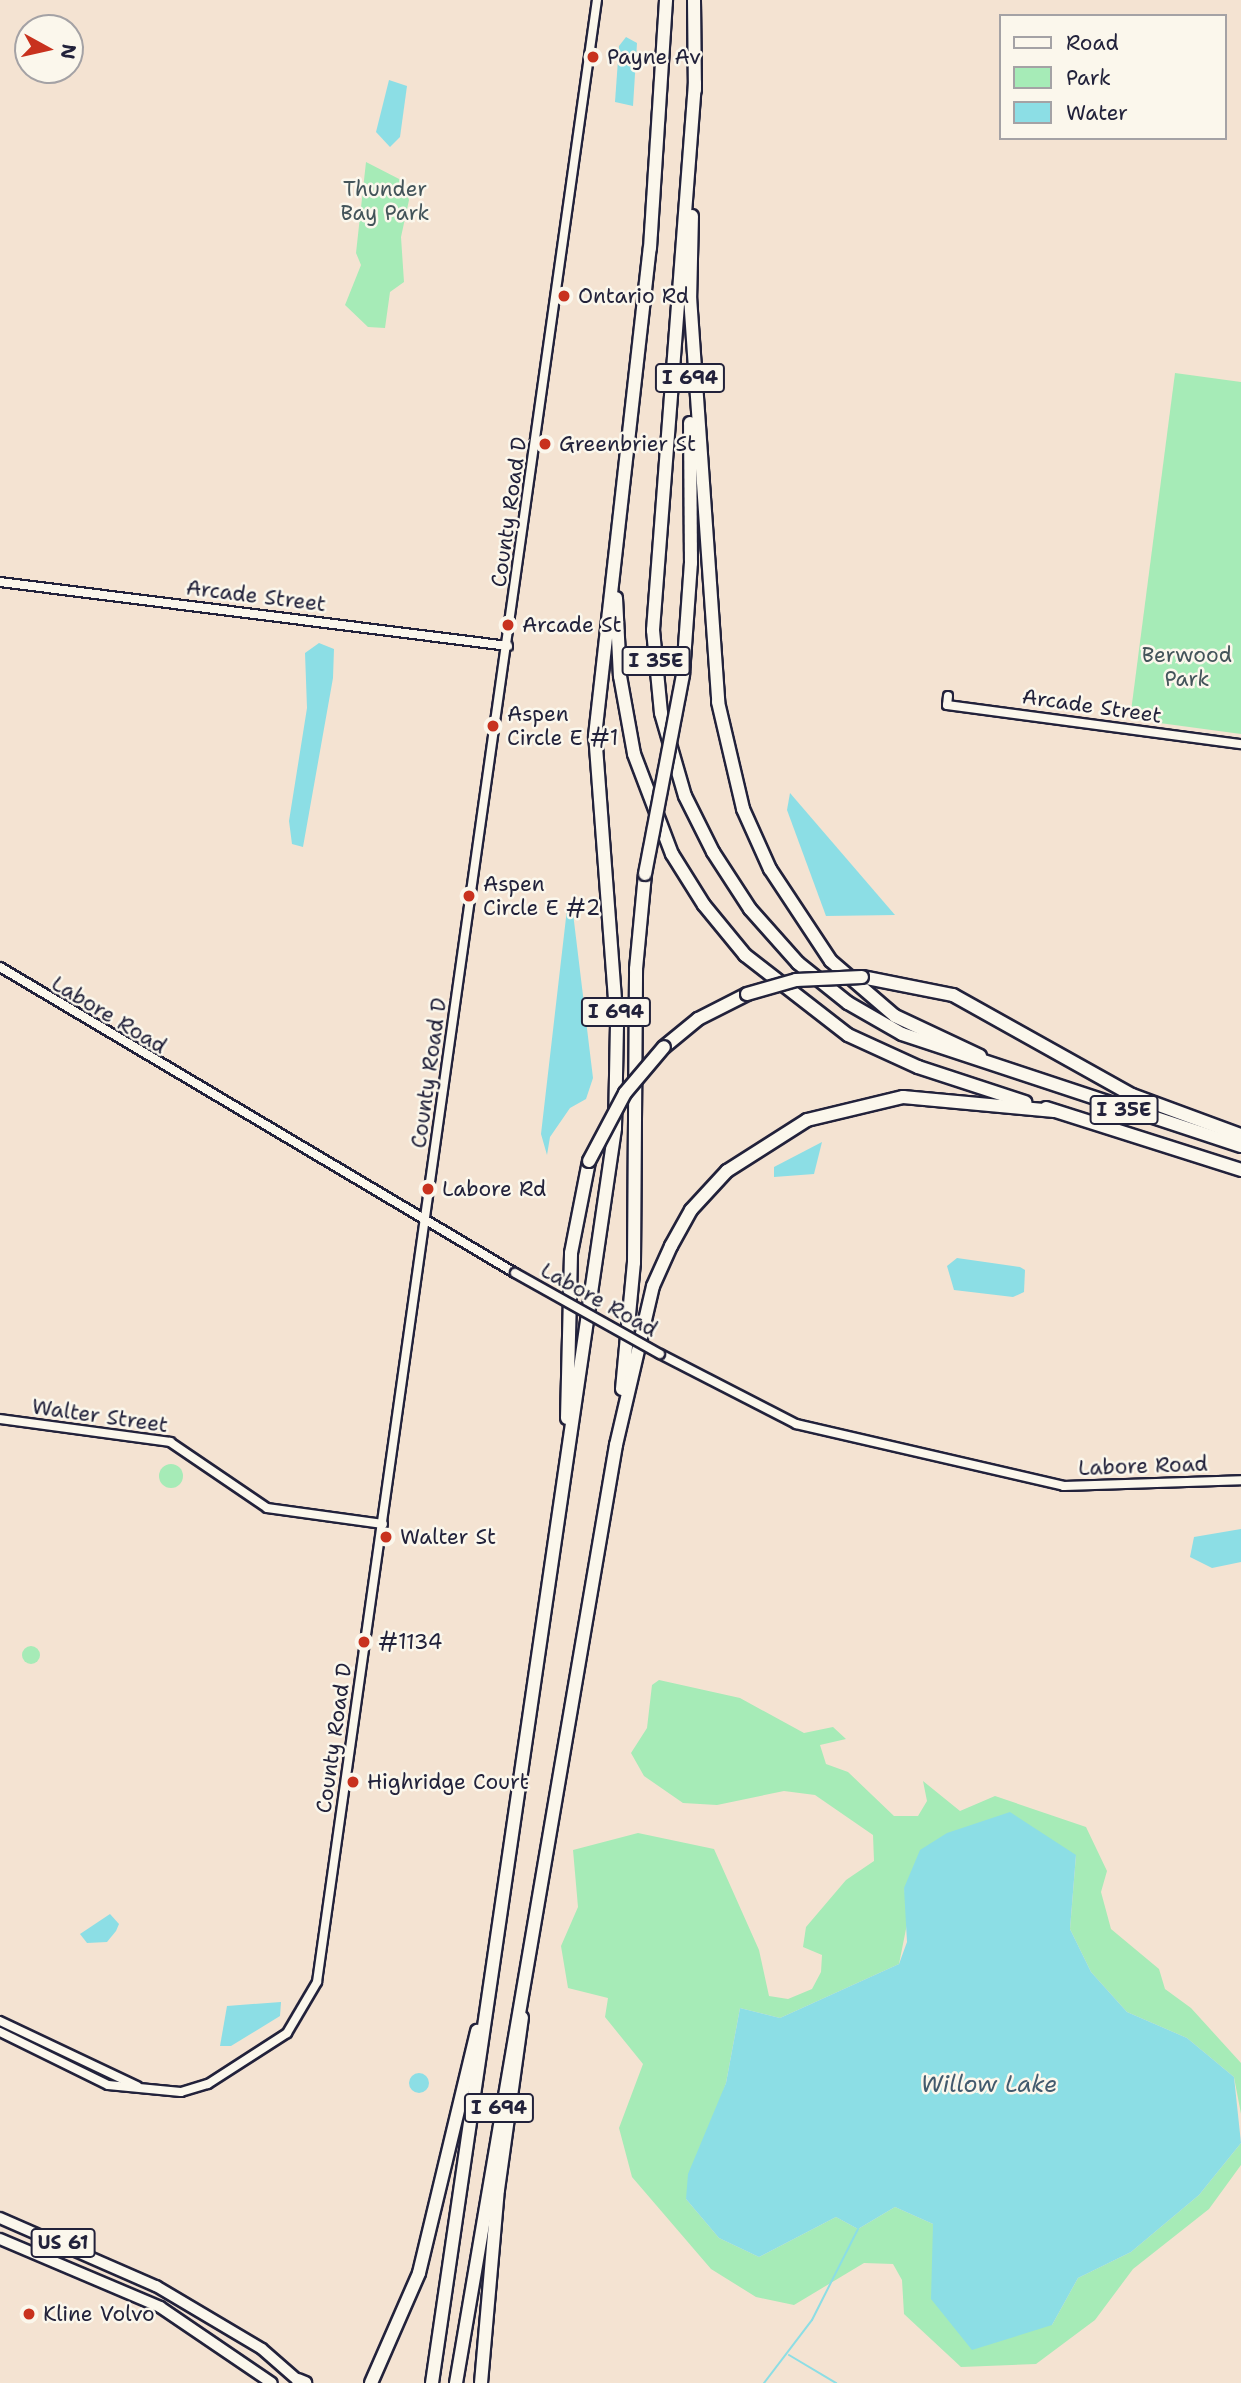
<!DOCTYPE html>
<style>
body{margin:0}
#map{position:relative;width:1241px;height:2383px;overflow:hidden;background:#f4e3d2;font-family:"Shantell Sans",sans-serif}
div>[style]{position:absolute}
.green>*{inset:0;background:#a6ebb7}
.round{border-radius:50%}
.water>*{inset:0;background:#8cdee5}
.stream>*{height:2px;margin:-1px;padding:0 1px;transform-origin:1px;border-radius:1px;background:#8cdee5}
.roads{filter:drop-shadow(2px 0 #22223b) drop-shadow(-2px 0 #22223b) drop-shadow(0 2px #22223b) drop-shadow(0 -2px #22223b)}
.tertiary>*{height:8px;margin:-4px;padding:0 4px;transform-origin:4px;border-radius:4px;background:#fbf7ec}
.primary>*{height:10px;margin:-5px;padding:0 5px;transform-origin:5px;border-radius:5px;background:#fbf7ec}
.motorway>*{height:12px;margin:-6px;padding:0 6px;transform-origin:6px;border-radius:6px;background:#fbf7ec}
.bridges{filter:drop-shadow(2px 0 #22223b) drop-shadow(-2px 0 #22223b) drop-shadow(0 2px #22223b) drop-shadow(0 -2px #22223b)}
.tertiary-bridge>*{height:8px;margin:-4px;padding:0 4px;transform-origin:4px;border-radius:4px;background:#fbf7ec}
.motorway-bridge>*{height:12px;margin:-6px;padding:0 6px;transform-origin:6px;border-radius:6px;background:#fbf7ec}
.dots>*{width:19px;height:19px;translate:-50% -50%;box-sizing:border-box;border:4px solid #fbf7ec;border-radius:50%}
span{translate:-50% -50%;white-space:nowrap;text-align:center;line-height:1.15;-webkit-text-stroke:5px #fbf7ec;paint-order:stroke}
.shield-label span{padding:2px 5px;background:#fbf7ec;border:2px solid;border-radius:5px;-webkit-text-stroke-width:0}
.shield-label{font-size:19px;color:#22223b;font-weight:700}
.poi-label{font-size:21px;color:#22223b}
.left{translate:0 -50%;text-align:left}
.park-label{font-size:21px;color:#43545a}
.street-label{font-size:21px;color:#22223b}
.water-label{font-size:23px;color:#425a6e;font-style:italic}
.legend{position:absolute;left:999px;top:14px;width:228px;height:126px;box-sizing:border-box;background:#fbf7ec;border:2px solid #a4a2a5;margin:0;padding:9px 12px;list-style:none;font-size:21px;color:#22223b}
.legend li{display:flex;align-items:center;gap:14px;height:35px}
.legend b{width:35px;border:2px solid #a4a2a5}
.north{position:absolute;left:14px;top:14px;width:70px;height:70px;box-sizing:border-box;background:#fbf7ec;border:2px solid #a4a2a5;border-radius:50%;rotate:98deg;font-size:19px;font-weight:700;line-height:28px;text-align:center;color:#22223b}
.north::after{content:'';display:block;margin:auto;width:24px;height:32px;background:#c8321e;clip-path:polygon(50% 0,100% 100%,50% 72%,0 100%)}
</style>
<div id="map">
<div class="green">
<div style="clip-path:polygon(366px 162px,403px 181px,409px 200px,401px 237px,404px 282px,390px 292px,385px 328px,368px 327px,345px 305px,361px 265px,356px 253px)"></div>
<div style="clip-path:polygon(1175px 373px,1241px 382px,1241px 734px,1130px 719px)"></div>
<div class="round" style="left:159px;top:1464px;width:24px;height:24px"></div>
<div class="round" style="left:22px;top:1646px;width:18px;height:18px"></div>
<div style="clip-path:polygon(659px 1680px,740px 1698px,804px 1733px,833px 1727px,846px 1739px,820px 1745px,826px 1764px,848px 1772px,894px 1816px,918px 1816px,927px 1801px,923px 1781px,960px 1811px,995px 1796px,1086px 1827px,1107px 1871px,1101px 1892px,1111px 1929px,1159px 1969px,1165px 1989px,1191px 2008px,1241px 2063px,1241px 2114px,1234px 2077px,1187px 2038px,1127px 2012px,1091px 1972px,1070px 1929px,1076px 1855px,904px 1888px,909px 1914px,899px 1964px,780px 2018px,740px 2008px,726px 2083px,686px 2199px,719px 2238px,759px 2257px,836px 2217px,858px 2229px,895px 2207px,933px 2224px,934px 2240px,1052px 2325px,1078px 2278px,1131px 2252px,1199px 2195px,1241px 2143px,1241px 2165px,1209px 2209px,1133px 2269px,1095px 2320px,1036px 2364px,961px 2367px,904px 2314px,902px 2280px,893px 2264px,864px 2263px,794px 2305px,756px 2297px,711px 2269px,632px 2177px,619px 2128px,643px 2064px,605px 2017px,608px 1998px,568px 1988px,561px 1946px,578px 1907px,573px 1850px,638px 1833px,714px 1849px,759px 1950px,769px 1996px,788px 1999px,812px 1989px,821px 1972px,822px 1955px,803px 1947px,806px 1927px,846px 1880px,874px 1861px,873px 1835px,815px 1795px,784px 1791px,717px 1805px,683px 1803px,644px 1776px,631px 1753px,647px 1728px,652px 1685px)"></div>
</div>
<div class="water">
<div style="clip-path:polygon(626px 37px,637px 43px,633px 106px,615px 102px,619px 46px)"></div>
<div style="clip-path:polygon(389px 80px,407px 86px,400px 137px,390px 147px,376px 132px)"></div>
<div style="clip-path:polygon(319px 643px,334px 649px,333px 678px,303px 847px,292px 844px,289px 821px,307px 708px,305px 653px)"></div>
<div style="clip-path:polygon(790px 793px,895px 915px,826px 916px,787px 810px)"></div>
<div style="clip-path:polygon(567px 909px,573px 913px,593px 1078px,586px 1099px,570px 1108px,550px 1137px,547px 1155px,541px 1134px)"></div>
<div style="clip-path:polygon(822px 1142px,814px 1174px,774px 1177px,774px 1167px)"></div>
<div style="clip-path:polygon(957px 1258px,1020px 1267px,1025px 1270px,1024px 1292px,1013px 1297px,954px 1290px,947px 1266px)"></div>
<div style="clip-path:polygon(1241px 1529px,1241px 1562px,1212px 1568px,1190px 1557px,1194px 1537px)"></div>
<div style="clip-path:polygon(1010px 1812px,1076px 1855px,1070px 1929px,1091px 1972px,1127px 2012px,1187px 2038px,1234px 2077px,1241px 2143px,1199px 2195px,1131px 2252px,1078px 2278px,1052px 2325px,972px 2350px,931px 2299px,933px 2224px,895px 2207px,858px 2229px,836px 2217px,759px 2257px,719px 2238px,686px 2199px,688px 2174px,726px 2083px,740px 2008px,780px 2018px,899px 1964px,907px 1942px,904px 1888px,920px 1850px,947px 1833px)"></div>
<div style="clip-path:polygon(110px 1914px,119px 1924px,116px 1931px,107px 1942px,87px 1943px,80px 1934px)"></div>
<div style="clip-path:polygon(281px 2002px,280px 2016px,231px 2046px,220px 2046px,227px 2006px)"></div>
<div class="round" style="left:409px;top:2073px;width:20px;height:20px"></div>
</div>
<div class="stream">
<div style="left:789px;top:2355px;width:55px;rotate:30.8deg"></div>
<div style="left:764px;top:2383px;width:79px;rotate:-52.7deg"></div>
<div style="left:812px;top:2320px;width:102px;rotate:-63.2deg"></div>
</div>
<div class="roads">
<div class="tertiary">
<div style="left:0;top:582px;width:512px;rotate:7.18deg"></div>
<div style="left:948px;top:696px;width:9px;rotate:96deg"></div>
<div style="left:947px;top:705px;width:297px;rotate:7.6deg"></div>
<div style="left:0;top:967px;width:599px;rotate:30.72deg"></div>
<div style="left:660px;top:1354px;width:153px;rotate:27.2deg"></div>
<div style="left:796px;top:1424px;width:275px;rotate:13deg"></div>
<div style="left:1064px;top:1486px;width:177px;rotate:-1.9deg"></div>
<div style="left:0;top:1419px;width:172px;rotate:7.7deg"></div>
<div style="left:170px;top:1442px;width:117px;rotate:34.2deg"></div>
<div style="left:267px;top:1508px;width:117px;rotate:7.9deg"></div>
<div style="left:0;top:2021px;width:152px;rotate:25.4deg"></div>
<div style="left:0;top:2032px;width:120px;rotate:26.1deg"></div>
<div style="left:108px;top:2085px;width:73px;rotate:5.5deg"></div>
<div style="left:181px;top:2092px;width:28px;rotate:-17deg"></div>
<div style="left:208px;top:2084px;width:94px;rotate:-32.8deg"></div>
<div style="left:287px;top:2033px;width:59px;rotate:-59.5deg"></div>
<div style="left:317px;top:1982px;width:2002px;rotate:-81.96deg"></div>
</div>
<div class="primary">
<div style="left:0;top:2218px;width:170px;rotate:23.6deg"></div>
<div style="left:156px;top:2286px;width:123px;rotate:30.7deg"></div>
<div style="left:262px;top:2349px;width:52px;rotate:41.1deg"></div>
<div style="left:0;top:2239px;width:174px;rotate:23deg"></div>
<div style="left:160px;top:2307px;width:135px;rotate:34.2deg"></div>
</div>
<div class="motorway">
<div style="left:694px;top:0;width:90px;rotate:89.4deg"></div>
<div style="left:695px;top:83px;width:549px;rotate:94.39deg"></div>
<div style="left:653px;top:630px;width:83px;rotate:84.5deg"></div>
<div style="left:661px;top:713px;width:86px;rotate:73.9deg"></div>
<div style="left:685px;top:796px;width:63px;rotate:63.4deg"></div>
<div style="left:713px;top:852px;width:68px;rotate:57deg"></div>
<div style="left:750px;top:909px;width:72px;rotate:48.4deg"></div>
<div style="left:798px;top:963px;width:64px;rotate:38.7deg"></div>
<div style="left:848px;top:1003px;width:62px;rotate:29.9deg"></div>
<div style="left:902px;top:1034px;width:357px;rotate:18.3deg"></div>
<div style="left:690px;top:297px;width:406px;rotate:86deg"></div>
<div style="left:718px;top:702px;width:110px;rotate:76.8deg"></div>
<div style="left:743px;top:809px;width:66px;rotate:65.8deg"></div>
<div style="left:770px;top:869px;width:110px;rotate:56.5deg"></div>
<div style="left:831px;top:961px;width:84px;rotate:40.7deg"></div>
<div style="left:895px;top:1016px;width:94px;rotate:25.2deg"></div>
<div style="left:690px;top:303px;width:87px;rotate:-88.7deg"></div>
<div style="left:616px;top:598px;width:78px;rotate:87.1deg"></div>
<div style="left:620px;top:676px;width:79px;rotate:79.8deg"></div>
<div style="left:634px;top:754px;width:107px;rotate:69.2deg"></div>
<div style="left:672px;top:854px;width:60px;rotate:57.9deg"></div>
<div style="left:704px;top:905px;width:65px;rotate:50.6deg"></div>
<div style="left:745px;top:955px;width:130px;rotate:37.8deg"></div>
<div style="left:848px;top:1035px;width:77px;rotate:24.6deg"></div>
<div style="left:918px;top:1067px;width:113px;rotate:18.1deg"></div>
<div style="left:683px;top:674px;width:111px;rotate:-85.9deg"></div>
<div style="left:691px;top:563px;width:140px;rotate:-90.4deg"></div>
<div style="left:862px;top:977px;width:93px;rotate:11.2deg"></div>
<div style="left:953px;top:995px;width:205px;rotate:29.2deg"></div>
<div style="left:1132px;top:1095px;width:116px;rotate:20.2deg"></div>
<div style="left:664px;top:1047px;width:44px;rotate:-39.5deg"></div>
<div style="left:698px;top:1019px;width:55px;rotate:-27deg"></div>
<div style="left:1046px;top:1108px;width:205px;rotate:17.6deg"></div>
<div style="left:622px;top:1389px;width:127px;rotate:-84.6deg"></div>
<div style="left:634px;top:1263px;width:294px;rotate:-89.6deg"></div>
<div style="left:636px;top:969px;width:95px;rotate:-84.6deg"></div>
<div style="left:567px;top:1418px;width:165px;rotate:-88.6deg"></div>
<div style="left:571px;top:1253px;width:94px;rotate:-78.9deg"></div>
<div style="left:298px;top:2380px;width:8px;rotate:23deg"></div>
<div style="left:371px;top:2383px;width:120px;rotate:-66.4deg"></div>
<div style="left:419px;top:2273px;width:249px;rotate:-76.5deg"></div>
<div style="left:432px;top:2383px;width:1268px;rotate:-81.7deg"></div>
<div style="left:615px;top:1128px;width:102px;rotate:-88.9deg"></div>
<div style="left:617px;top:1026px;width:291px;rotate:-94.3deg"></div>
<div style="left:595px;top:736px;width:491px;rotate:-83.6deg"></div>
<div style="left:650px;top:248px;width:249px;rotate:-86.3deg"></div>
<div style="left:456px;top:2383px;width:952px;rotate:-80.32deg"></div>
<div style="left:616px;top:1445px;width:163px;rotate:-76.9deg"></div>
<div style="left:653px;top:1286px;width:44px;rotate:-65.8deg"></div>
<div style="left:671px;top:1246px;width:41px;rotate:-60.9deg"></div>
<div style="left:691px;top:1210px;width:53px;rotate:-47.3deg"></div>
<div style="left:727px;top:1171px;width:95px;rotate:-32.5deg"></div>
<div style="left:807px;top:1120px;width:99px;rotate:-13.5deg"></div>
<div style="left:903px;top:1097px;width:152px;rotate:5.3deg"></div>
<div style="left:481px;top:2383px;width:194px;rotate:-85deg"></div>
<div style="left:498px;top:2190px;width:174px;rotate:-82.1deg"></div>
</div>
</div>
<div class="bridges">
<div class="tertiary-bridge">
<div style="left:515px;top:1273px;width:166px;rotate:29.2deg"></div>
</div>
<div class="motorway-bridge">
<div style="left:645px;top:874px;width:204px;rotate:-79.2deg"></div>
<div style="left:747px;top:994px;width:51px;rotate:-15.9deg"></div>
<div style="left:796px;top:980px;width:66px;rotate:-2.6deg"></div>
<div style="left:589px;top:1161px;width:77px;rotate:-62.1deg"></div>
<div style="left:625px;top:1093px;width:60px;rotate:-49.7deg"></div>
</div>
</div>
<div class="dots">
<div style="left:593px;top:57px;background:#c8321e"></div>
<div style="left:564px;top:296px;background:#c8321e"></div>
<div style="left:545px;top:444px;background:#c8321e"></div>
<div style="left:508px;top:625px;background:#c8321e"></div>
<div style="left:493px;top:726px;background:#c8321e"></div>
<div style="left:469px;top:896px;background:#c8321e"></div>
<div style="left:428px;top:1189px;background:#c8321e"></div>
<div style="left:386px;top:1537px;background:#c8321e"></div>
<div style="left:364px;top:1642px;background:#c8321e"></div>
<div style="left:353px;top:1782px;background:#c8321e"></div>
<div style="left:29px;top:2314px;background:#c8321e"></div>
</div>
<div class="shield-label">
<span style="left:690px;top:378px">I 694</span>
<span style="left:656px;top:661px">I 35E</span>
<span style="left:616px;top:1012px">I 694</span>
<span style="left:1124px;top:1110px">I 35E</span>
<span style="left:499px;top:2108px">I 694</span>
<span style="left:63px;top:2243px">US 61</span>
</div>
<div class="poi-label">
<span class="left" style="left:607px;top:57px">Payne Av</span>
<span class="left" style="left:578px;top:296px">Ontario Rd</span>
<span class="left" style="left:559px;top:444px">Greenbrier St</span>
<span class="left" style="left:522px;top:625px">Arcade St</span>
<span class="left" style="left:507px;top:726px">Aspen<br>Circle E #1</span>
<span class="left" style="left:483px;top:896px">Aspen<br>Circle E #2</span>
<span class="left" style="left:442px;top:1189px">Labore Rd</span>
<span class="left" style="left:400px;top:1537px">Walter St</span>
<span class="left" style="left:378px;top:1642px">#1134</span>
<span class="left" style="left:367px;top:1782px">Highridge Court</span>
<span class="left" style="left:43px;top:2314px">Kline Volvo</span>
</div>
<div class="park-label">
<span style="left:385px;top:201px">Thunder<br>Bay Park</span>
<span style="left:1187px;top:667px">Berwood<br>Park</span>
</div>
<div class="street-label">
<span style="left:509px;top:512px;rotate:-82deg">County Road D</span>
<span style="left:256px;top:596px;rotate:7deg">Arcade Street</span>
<span style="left:1092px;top:706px;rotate:8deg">Arcade Street</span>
<span style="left:109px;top:1015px;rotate:31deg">Labore Road</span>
<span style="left:429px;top:1073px;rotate:-82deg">County Road D</span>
<span style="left:599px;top:1300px;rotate:29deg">Labore Road</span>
<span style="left:100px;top:1416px;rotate:8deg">Walter Street</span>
<span style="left:1143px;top:1466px;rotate:-2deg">Labore Road</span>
<span style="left:334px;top:1738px;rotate:-82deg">County Road D</span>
</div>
<div class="water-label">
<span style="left:989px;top:2084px">Willow Lake</span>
</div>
<ul class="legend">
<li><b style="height:9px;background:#fbf7ec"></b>Road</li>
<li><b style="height:19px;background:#a6ebb7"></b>Park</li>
<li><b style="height:19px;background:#8cdee5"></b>Water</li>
</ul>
<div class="north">N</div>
</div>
